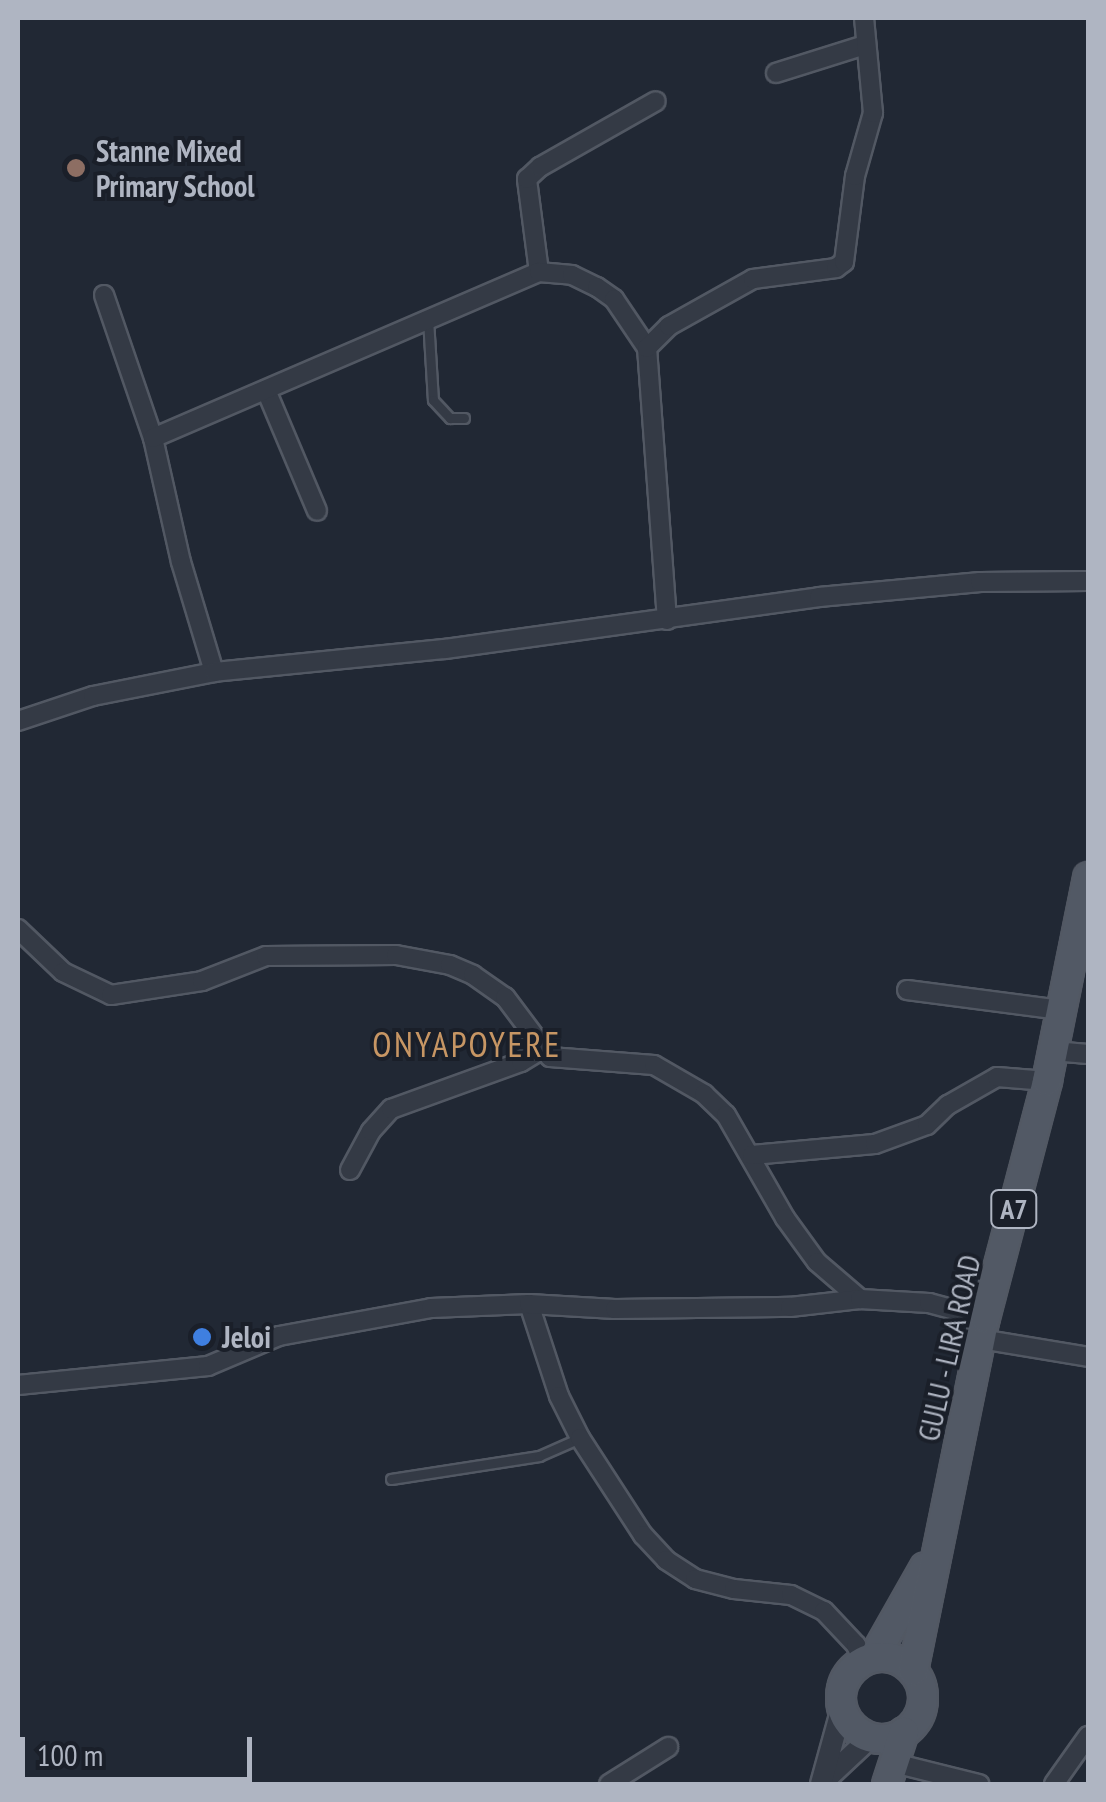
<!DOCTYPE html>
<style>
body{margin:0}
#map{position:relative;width:1106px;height:1802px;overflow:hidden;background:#212834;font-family:"PT Sans Narrow",sans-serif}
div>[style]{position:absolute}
.roads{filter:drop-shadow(2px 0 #525863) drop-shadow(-2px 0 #525863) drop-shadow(0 2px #525863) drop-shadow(0 -2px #525863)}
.service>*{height:9px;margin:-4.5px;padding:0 4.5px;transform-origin:4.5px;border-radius:4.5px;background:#343a45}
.minor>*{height:18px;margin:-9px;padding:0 9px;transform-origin:9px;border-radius:9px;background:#343a45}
.tertiary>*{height:20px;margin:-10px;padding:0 10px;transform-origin:10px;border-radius:10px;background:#343a45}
.primary>*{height:28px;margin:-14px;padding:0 14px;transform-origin:14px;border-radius:14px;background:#525965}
.primary>.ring{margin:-14px;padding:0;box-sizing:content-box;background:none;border:28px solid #525965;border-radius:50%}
.dots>*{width:28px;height:28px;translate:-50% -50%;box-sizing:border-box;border:5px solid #1a1f29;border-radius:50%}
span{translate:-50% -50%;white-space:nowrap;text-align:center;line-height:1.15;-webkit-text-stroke:8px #1a1f29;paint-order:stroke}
.shield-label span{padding:2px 8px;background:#1a1f29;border:2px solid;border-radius:8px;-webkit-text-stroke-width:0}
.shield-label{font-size:28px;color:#afb5c2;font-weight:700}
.poi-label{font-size:30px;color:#afb5c2;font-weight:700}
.left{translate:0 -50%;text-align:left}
.street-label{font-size:30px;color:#afb5c2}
.quarter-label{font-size:35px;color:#c79664;letter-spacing:2.5px}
.frame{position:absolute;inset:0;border:20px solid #afb5c2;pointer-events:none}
.scale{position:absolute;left:20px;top:1737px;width:232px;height:45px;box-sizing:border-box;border:5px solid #afb5c2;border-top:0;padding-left:12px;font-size:30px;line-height:35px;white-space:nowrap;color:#afb5c2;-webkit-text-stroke:8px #1a1f29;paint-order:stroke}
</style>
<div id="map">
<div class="roads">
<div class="service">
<div style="left:428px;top:319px;width:81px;rotate:86.5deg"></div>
<div style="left:433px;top:400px;width:25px;rotate:47deg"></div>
<div style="left:450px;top:418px;width:14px"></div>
<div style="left:391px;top:1479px;width:150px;rotate:-8.8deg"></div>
<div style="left:539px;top:1456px;width:45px;rotate:-23.7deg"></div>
</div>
<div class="minor">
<div style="left:776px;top:73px;width:93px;rotate:-17.5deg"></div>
<div style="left:539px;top:272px;width:94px;rotate:-97.4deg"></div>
<div style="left:527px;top:179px;width:18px;rotate:-43deg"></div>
<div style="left:540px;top:167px;width:133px;rotate:-29.6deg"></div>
<div style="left:104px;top:295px;width:151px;rotate:71.1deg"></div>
<div style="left:153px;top:438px;width:127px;rotate:77.3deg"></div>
<div style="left:181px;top:562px;width:115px;rotate:73.3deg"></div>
<div style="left:266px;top:390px;width:131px;rotate:67.1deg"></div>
<div style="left:153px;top:438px;width:420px;rotate:-23.3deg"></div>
<div style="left:539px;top:272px;width:33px;rotate:5deg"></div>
<div style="left:572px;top:275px;width:28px;rotate:26deg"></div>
<div style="left:597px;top:287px;width:21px;rotate:35deg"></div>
<div style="left:614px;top:299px;width:59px;rotate:56deg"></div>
<div style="left:667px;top:620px;width:273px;rotate:-94.2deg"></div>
<div style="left:647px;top:348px;width:31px;rotate:-45deg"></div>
<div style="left:669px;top:326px;width:96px;rotate:-29.2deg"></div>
<div style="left:753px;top:279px;width:84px;rotate:-7.5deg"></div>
<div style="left:836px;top:268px;width:10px;rotate:-37deg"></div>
<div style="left:844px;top:262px;width:87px;rotate:-82.7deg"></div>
<div style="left:855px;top:176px;width:66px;rotate:-74.1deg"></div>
<div style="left:873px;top:113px;width:95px;rotate:-95.4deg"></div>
<div style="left:18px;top:721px;width:79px;rotate:-18.4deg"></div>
<div style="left:93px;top:696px;width:123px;rotate:-11.2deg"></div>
<div style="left:214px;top:672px;width:232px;rotate:-5.7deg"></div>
<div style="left:445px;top:649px;width:378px;rotate:-7.9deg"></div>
<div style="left:819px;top:597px;width:162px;rotate:-5.3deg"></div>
<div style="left:980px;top:582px;width:108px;rotate:-0.5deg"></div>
<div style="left:18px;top:929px;width:62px;rotate:43.7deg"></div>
<div style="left:63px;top:972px;width:53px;rotate:25.6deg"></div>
<div style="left:111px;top:995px;width:92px;rotate:-8.7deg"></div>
<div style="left:202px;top:981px;width:69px;rotate:-21.3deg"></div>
<div style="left:266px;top:956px;width:130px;rotate:-0.4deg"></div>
<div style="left:396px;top:955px;width:55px;rotate:10.5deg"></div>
<div style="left:450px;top:965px;width:25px;rotate:23deg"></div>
<div style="left:473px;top:975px;width:39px;rotate:35deg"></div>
<div style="left:505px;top:997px;width:75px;rotate:53.1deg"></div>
<div style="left:550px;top:1057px;width:104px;rotate:4.4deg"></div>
<div style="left:654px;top:1065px;width:58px;rotate:30.1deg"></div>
<div style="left:704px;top:1094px;width:30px;rotate:44deg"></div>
<div style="left:726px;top:1115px;width:119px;rotate:60.2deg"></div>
<div style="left:785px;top:1218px;width:54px;rotate:54deg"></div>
<div style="left:817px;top:1262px;width:57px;rotate:40.7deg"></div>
<div style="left:907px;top:990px;width:155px;rotate:7.4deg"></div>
<div style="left:1053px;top:1051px;width:35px;rotate:5deg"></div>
<div style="left:752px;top:1155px;width:123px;rotate:-5.1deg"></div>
<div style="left:875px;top:1144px;width:55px;rotate:-20.1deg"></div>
<div style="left:927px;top:1125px;width:29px;rotate:-44deg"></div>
<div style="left:948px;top:1105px;width:56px;rotate:-29.7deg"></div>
<div style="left:997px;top:1077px;width:50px;rotate:4.6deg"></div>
<div style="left:350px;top:1170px;width:44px;rotate:-61.7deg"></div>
<div style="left:371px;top:1131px;width:30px;rotate:-48deg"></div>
<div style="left:391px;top:1109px;width:138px;rotate:-19.9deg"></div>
<div style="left:521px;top:1062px;width:23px;rotate:-31deg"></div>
<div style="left:529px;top:1304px;width:97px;rotate:71.9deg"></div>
<div style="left:559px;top:1396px;width:47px;rotate:63.4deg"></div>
<div style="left:580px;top:1438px;width:116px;rotate:57deg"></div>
<div style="left:643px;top:1535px;width:34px;rotate:47deg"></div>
<div style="left:666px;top:1560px;width:35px;rotate:33deg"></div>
<div style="left:695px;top:1579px;width:40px;rotate:14.4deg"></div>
<div style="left:734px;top:1589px;width:57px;rotate:6deg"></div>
<div style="left:791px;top:1595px;width:37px;rotate:26deg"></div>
<div style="left:824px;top:1611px;width:47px;rotate:46.7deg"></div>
<div style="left:856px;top:1645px;width:17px;rotate:66deg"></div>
<div style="left:981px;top:1339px;width:109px;rotate:9.5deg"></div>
<div style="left:18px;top:1385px;width:191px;rotate:-5.7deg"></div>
<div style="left:208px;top:1366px;width:77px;rotate:-22.9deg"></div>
<div style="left:279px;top:1336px;width:155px;rotate:-10.4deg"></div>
<div style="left:431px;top:1308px;width:98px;rotate:-2.3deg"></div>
<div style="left:529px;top:1304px;width:86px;rotate:3.3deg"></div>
<div style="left:615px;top:1309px;width:175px;rotate:-0.7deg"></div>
<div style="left:790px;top:1307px;width:70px;rotate:-6.5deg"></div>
<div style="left:860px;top:1299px;width:69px;rotate:3.3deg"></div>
<div style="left:929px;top:1303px;width:58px;rotate:15deg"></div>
<div style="left:894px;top:1763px;width:88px;rotate:13.9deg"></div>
<div style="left:609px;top:1784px;width:70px;rotate:-32.1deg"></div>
<div style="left:1054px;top:1784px;width:59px;rotate:-54.7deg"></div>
</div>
<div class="tertiary">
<div style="left:823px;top:1782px;width:64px;rotate:-43.1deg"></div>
<div style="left:821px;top:1784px;width:79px;rotate:-74.6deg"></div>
</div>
<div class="primary">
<div style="left:874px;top:1657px;width:103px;rotate:-60.5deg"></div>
<div class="ring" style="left:841px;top:1657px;width:54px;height:54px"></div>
<div style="left:913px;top:1671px;width:360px;rotate:-78.5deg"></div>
<div style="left:985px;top:1318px;width:245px;rotate:-75.3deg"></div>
<div style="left:1047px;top:1081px;width:208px;rotate:-78.6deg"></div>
<div style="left:887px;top:1784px;width:55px;rotate:-71.9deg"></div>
</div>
</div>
<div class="dots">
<div style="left:76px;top:168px;background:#8d6e63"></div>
<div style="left:202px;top:1337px;background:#3f7fe0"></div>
</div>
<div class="shield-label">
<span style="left:1014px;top:1209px">A7</span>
</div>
<div class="poi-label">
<span class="left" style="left:96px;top:168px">Stanne Mixed<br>Primary School</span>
<span class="left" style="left:222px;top:1337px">Jeloi</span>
</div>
<div class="street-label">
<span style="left:949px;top:1348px;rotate:-77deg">GULU - LIRA ROAD</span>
</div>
<div class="quarter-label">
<span style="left:467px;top:1044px">ONYAPOYERE</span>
</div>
<div class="frame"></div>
<div class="scale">100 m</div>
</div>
